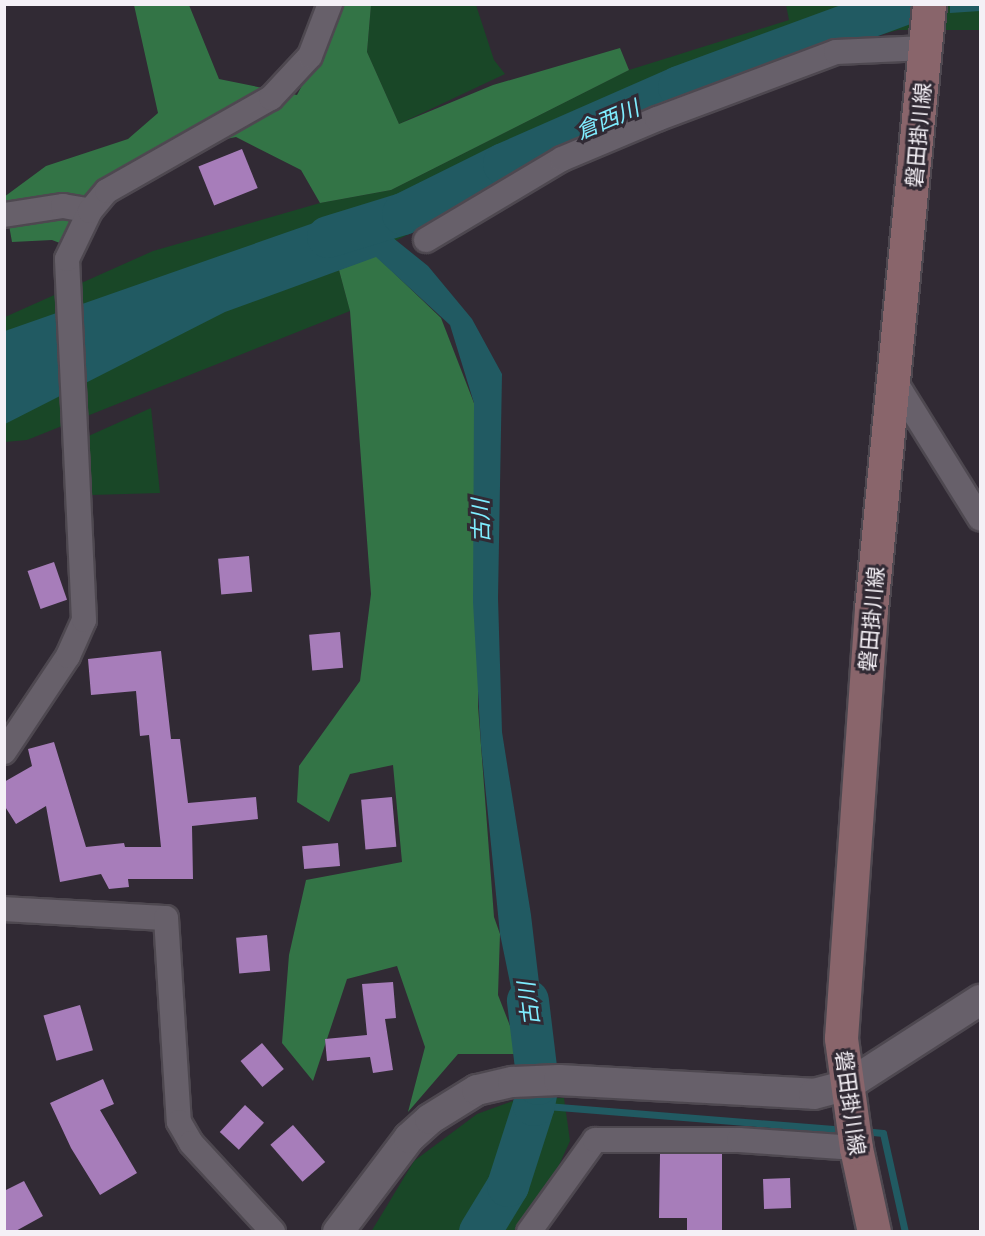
<!DOCTYPE html>
<meta charset="utf-8">
<style>
body{margin:0}
#map{position:relative;width:985px;height:1236px;overflow:hidden;background:#312a34;font-family:Barlow,"Noto Sans JP",sans-serif}
div>[style]{position:absolute}
.green>*{inset:0;background:#194727}
.forest>*{inset:0;background:#337446}
.water>*{inset:0;background:#215a62}
.stream>*{height:7px;margin:-3.5px;padding:0 3.5px;transform-origin:3.5px;border-radius:3.5px;background:#215a62}
.river>*{height:42px;margin:-21px;padding:0 21px;transform-origin:21px;border-radius:21px;background:#215a62}
.building>*{inset:0;background:#a77dba;transform-origin:0 0}
.roads{filter:drop-shadow(2px 0 #4e4850) drop-shadow(-2px 0 #4e4850) drop-shadow(0 2px #4e4850) drop-shadow(0 -2px #4e4850)}
.minor>*{height:24px;margin:-12px;padding:0 12px;transform-origin:12px;border-radius:12px;background:#67606a}
.tertiary>*{height:30px;margin:-15px;padding:0 15px;transform-origin:15px;border-radius:15px;background:#67606a}
.secondary>*{height:33px;margin:-16.5px;padding:0 16.5px;transform-origin:16.5px;border-radius:16.5px;background:#89656b}
span{translate:-50% -50%;white-space:nowrap;text-align:center;line-height:1.15;-webkit-text-stroke:6px #312a34;paint-order:stroke}
.street-label{font-size:21px;color:#f4f0f6}
.water-label{font-size:22px;color:#7fedff;font-style:italic}
.frame{position:absolute;inset:0;border:6px solid #f4f0f6;pointer-events:none}
</style>
<div id="map">
<div class="green">
<div style="clip-path:polygon(371px 5px,476px 5px,494px 60px,505px 74px,399px 124px,367px 52px)"></div>
<div style="clip-path:polygon(786px 5px,980px 5px,980px 30px,898px 30px,807px 55px,471px 202px,339px 270px,350px 311px,27px 440px,5px 442px,5px 317px,153px 251px,320px 203px,391px 190px,629px 70px,789px 20px)"></div>
<div style="clip-path:polygon(151px 408px,160px 493px,91px 495px,84px 438px)"></div>
<div style="clip-path:polygon(564px 1098px,570px 1141px,529px 1231px,371px 1232px,414px 1161px,477px 1114px,518px 1099px)"></div>
</div>
<div class="forest">
<div style="clip-path:polygon(134px 5px,189px 5px,219px 79px,297px 95px,323px 46px,338px 5px,371px 5px,367px 52px,399px 124px,493px 85px,620px 48px,629px 70px,391px 190px,320px 203px,301px 170px,236px 137px,182px 148px,99px 199px,65px 245px,52px 240px,12px 242px,4px 197px,46px 166px,128px 139px,158px 113px)"></div>
<div style="clip-path:polygon(376px 256px,441px 318px,479px 416px,478px 706px,494px 917px,500px 934px,498px 995px,521px 1054px,458px 1054px,408px 1112px,425px 1047px,397px 966px,347px 979px,313px 1081px,282px 1043px,289px 955px,306px 880px,402px 862px,393px 765px,350px 774px,329px 822px,297px 802px,299px 766px,360px 681px,371px 594px,350px 311px,339px 270px)"></div>
</div>
<div class="water">
<div style="clip-path:polygon(950px 5px,980px 5px,980px 11px,950px 13px)"></div>
<div style="clip-path:polygon(381px 210px,387px 233px,428px 266px,472px 319px,502px 374px,498px 598px,502px 732px,531px 915px,548px 1059px,525px 1056px,500px 934px,481px 745px,473px 602px,474px 403px,450px 325px,376px 257px,225px 312px,5px 424px,5px 331px,325px 219px)"></div>
</div>
<div class="stream">
<div style="left:534px;top:1105px;width:310px;rotate:4.6deg"></div>
<div style="left:863px;top:1131px;width:20px;rotate:6deg"></div>
<div style="left:883px;top:1133px;width:101px;rotate:77.5deg"></div>
</div>
<div class="river">
<div style="left:328px;top:237px;width:78px;rotate:-17deg"></div>
<div style="left:403px;top:214px;width:113px;rotate:-26.3deg"></div>
<div style="left:504px;top:164px;width:191px;rotate:-23.7deg"></div>
<div style="left:679px;top:87px;width:240px;rotate:-20.2deg"></div>
<div style="left:480px;top:1232px;width:54px;rotate:-58.7deg"></div>
<div style="left:508px;top:1186px;width:85px;rotate:-72.2deg"></div>
<div style="left:534px;top:1105px;width:21px;rotate:-79deg"></div>
<div style="left:538px;top:1084px;width:84px;rotate:-96.9deg"></div>
</div>
<div class="building">
<div style="left:242px;top:149px;width:42px;height:47px;rotate:68deg"></div>
<div style="left:249px;top:556px;width:36px;height:31px;rotate:85deg"></div>
<div style="left:54px;top:562px;width:40px;height:28px;rotate:71deg"></div>
<div style="left:340px;top:632px;width:36px;height:31px;rotate:85deg"></div>
<div style="clip-path:polygon(161px 651px,171px 739px,180px 739px,188px 803px,256px 797px,258px 819px,192px 826px,193px 879px,128px 879px,129px 887px,109px 889px,101px 874px,60px 882px,46px 806px,16px 824px,4px 805px,4px 782px,32px 766px,28px 749px,54px 742px,86px 847px,124px 843px,125px 847px,161px 847px,149px 735px,140px 736px,136px 691px,91px 695px,88px 659px)"></div>
<div style="left:392px;top:797px;width:50px;height:31px;rotate:85deg"></div>
<div style="left:338px;top:843px;width:23px;height:36px;rotate:85deg"></div>
<div style="left:267px;top:935px;width:36px;height:31px;rotate:85deg"></div>
<div style="clip-path:polygon(393px 982px,396px 1018px,385px 1019px,393px 1070px,373px 1073px,370px 1057px,327px 1061px,325px 1039px,367px 1035px,362px 984px)"></div>
<div style="left:80px;top:1005px;width:47px;height:38px;rotate:74deg"></div>
<div style="left:262px;top:1043px;width:34px;height:28px;rotate:50deg"></div>
<div style="clip-path:polygon(103px 1079px,114px 1104px,100px 1110px,137px 1173px,100px 1195px,71px 1148px,50px 1103px)"></div>
<div style="left:245px;top:1105px;width:26px;height:37px;rotate:43deg"></div>
<div style="left:293px;top:1125px;width:49px;height:30px;rotate:49deg"></div>
<div style="clip-path:polygon(660px 1154px,722px 1154px,722px 1232px,687px 1232px,687px 1218px,659px 1218px)"></div>
<div style="left:790px;top:1178px;width:30px;height:27px;rotate:88deg"></div>
<div style="clip-path:polygon(24px 1181px,43px 1216px,14px 1232px,4px 1232px,4px 1191px)"></div>
</div>
<div class="roads">
<div class="minor">
<div style="left:4px;top:215px;width:60px;rotate:-8.7deg"></div>
<div style="left:63px;top:206px;width:27px;rotate:10deg"></div>
<div style="left:426px;top:240px;width:158px;rotate:-30.8deg"></div>
<div style="left:562px;top:159px;width:103px;rotate:-22.8deg"></div>
<div style="left:657px;top:119px;width:191px;rotate:-20.5deg"></div>
<div style="left:836px;top:52px;width:90px;rotate:-2.5deg"></div>
<div style="left:894px;top:380px;width:163px;rotate:58.1deg"></div>
<div style="left:4px;top:752px;width:115px;rotate:-56.3deg"></div>
<div style="left:68px;top:656px;width:39px;rotate:-66deg"></div>
<div style="left:84px;top:620px;width:361px;rotate:-92.7deg"></div>
<div style="left:67px;top:259px;width:53px;rotate:-64.4deg"></div>
<div style="left:90px;top:211px;width:26px;rotate:-50deg"></div>
<div style="left:107px;top:191px;width:189px;rotate:-29.6deg"></div>
<div style="left:271px;top:98px;width:57px;rotate:-47.1deg"></div>
<div style="left:310px;top:56px;width:56px;rotate:-69deg"></div>
<div style="left:4px;top:909px;width:162px;rotate:3.2deg"></div>
<div style="left:166px;top:918px;width:204px;rotate:86.4deg"></div>
<div style="left:179px;top:1122px;width:24px;rotate:60deg"></div>
<div style="left:191px;top:1143px;width:121px;rotate:47.3deg"></div>
<div style="left:529px;top:1232px;width:113px;rotate:-54.3deg"></div>
<div style="left:595px;top:1140px;width:144px"></div>
<div style="left:739px;top:1140px;width:117px;rotate:3.9deg"></div>
</div>
<div class="tertiary">
<div style="left:338px;top:1232px;width:118px;rotate:-52.9deg"></div>
<div style="left:409px;top:1138px;width:28px;rotate:-42deg"></div>
<div style="left:430px;top:1119px;width:55px;rotate:-31.7deg"></div>
<div style="left:477px;top:1090px;width:37px;rotate:-13deg"></div>
<div style="left:513px;top:1082px;width:46px;rotate:-2.5deg"></div>
<div style="left:559px;top:1080px;width:255px;rotate:3.1deg"></div>
<div style="left:814px;top:1094px;width:35px;rotate:-15deg"></div>
<div style="left:848px;top:1085px;width:157px;rotate:-32.8deg"></div>
</div>
<div class="secondary">
<div style="left:874px;top:1232px;width:86px;rotate:-102.1deg"></div>
<div style="left:856px;top:1148px;width:111px;rotate:-97.8deg"></div>
<div style="left:841px;top:1038px;width:430px;rotate:-86deg"></div>
<div style="left:871px;top:609px;width:608px;rotate:-84.52deg"></div>
</div>
</div>
<div class="street-label">
<span style="left:918px;top:135px;rotate:-85deg">磐田掛川線</span>
<span style="left:871px;top:619px;rotate:-85deg">磐田掛川線</span>
<span style="left:851px;top:1103px;rotate:82deg">磐田掛川線</span>
</div>
<div class="water-label">
<span style="left:607px;top:119px;rotate:-23deg">倉西川</span>
<span style="left:480px;top:521px;rotate:-91deg">古川</span>
<span style="left:528px;top:1004px;rotate:-97deg">古川</span>
</div>
<div class="frame"></div>
</div>
